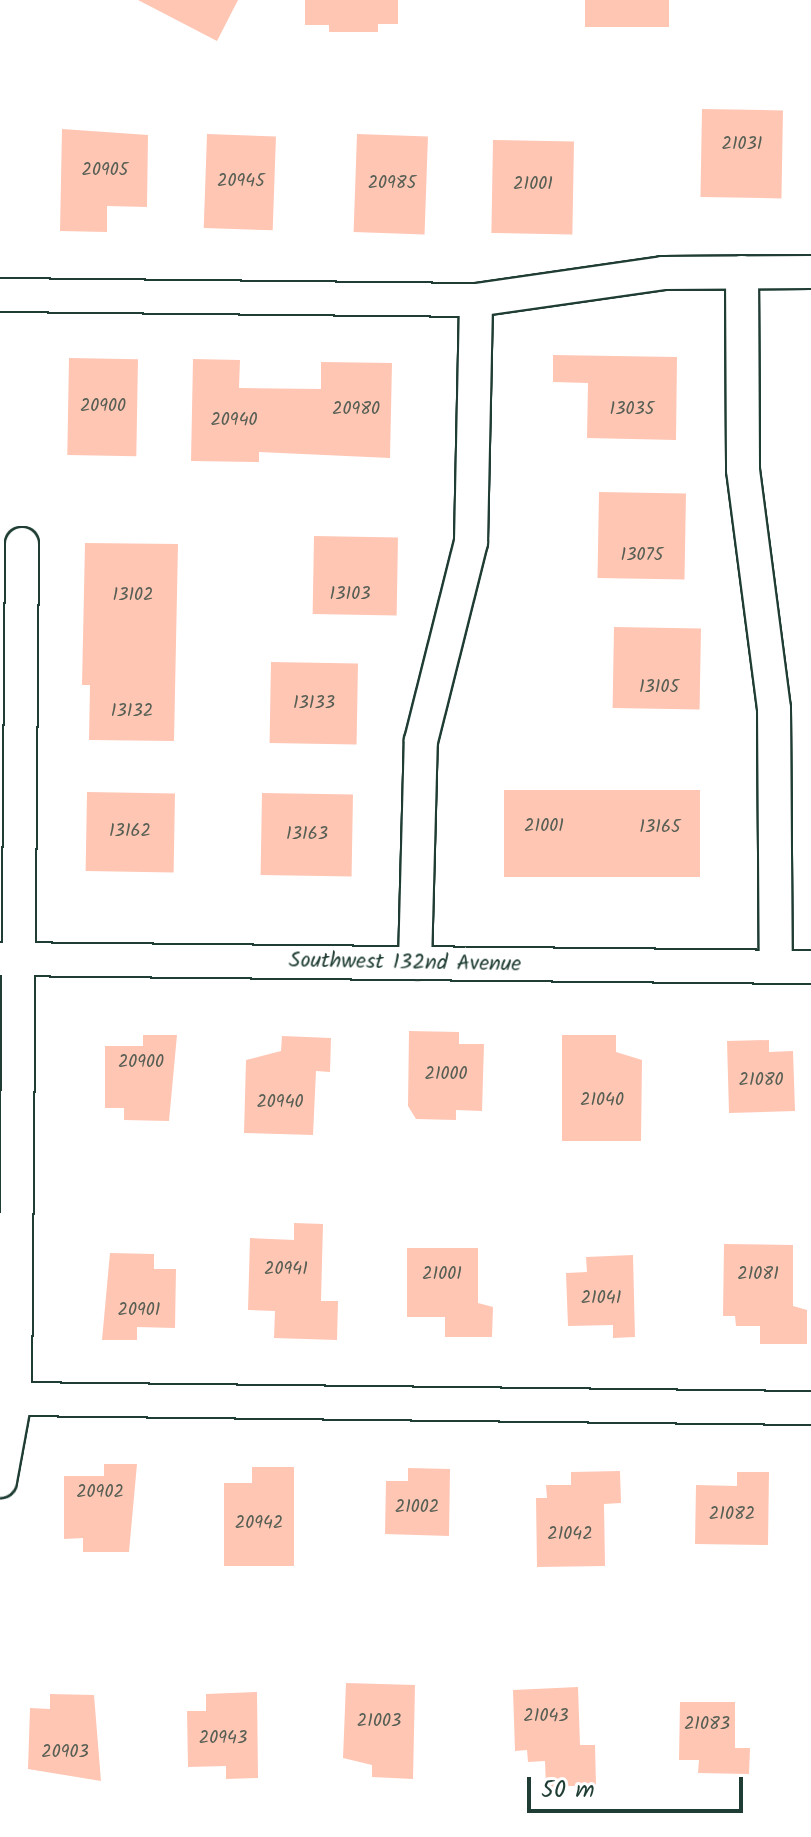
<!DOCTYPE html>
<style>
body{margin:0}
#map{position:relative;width:811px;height:1837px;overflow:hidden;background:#fff;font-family:Kalam,sans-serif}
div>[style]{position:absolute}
.building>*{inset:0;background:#ffc6b4;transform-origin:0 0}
.roads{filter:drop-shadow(2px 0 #1f3d34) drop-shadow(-2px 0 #1f3d34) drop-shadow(0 2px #1f3d34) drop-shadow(0 -2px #1f3d34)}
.minor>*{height:32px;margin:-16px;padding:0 16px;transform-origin:16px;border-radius:16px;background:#fff}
span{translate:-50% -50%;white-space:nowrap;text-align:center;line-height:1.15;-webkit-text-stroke:6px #fff;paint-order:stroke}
.number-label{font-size:18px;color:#575f54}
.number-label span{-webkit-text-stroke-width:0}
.street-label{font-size:22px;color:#1f3d34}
.scale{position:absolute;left:527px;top:1777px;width:216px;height:36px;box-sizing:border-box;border:4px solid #1f3d34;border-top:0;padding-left:10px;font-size:24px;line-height:28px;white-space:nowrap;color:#1f3d34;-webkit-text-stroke:6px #fff;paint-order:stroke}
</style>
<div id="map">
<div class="building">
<div style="clip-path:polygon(138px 0,238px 0,217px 41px)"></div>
<div style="clip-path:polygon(305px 0,398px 0,398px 24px,378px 24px,378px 32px,329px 32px,329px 25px,305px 25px)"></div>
<div style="left:585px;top:0;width:84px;height:27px"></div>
<div style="left:702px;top:109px;width:81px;height:88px;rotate:1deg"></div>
<div style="clip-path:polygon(62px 129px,148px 135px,147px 207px,107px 206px,107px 232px,60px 231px)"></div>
<div style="left:207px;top:134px;width:69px;height:94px;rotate:2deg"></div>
<div style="left:357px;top:134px;width:71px;height:98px;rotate:2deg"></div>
<div style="left:493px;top:140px;width:81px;height:93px;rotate:1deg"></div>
<div style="clip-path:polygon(553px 355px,677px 357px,676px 440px,587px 438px,588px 383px,553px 382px)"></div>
<div style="left:69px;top:358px;width:69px;height:97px;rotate:1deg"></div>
<div style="clip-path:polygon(193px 359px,240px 360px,239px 388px,321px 389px,321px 362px,392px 363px,390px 458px,259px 452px,259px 462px,191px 461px)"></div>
<div style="left:599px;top:492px;width:87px;height:86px;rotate:1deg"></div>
<div style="left:314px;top:536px;width:84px;height:78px;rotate:1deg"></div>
<div style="clip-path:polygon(85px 543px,178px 544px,174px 741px,89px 740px,90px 685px,82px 685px)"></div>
<div style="left:614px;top:627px;width:87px;height:81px;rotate:1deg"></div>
<div style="left:271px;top:662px;width:87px;height:81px;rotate:1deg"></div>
<div style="left:504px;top:790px;width:196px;height:87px"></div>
<div style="left:87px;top:792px;width:88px;height:79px;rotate:1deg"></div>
<div style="left:262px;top:793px;width:91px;height:82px;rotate:1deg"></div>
<div style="clip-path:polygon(409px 1031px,459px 1032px,459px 1044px,484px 1044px,482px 1111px,456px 1110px,456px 1120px,416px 1119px,408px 1106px)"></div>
<div style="clip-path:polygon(143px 1035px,177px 1035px,169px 1121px,124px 1120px,124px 1108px,105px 1108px,105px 1046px,143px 1046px)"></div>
<div style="clip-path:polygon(562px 1035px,616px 1035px,616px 1052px,642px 1060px,641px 1141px,562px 1141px)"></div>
<div style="clip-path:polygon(282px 1036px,331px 1038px,330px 1072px,316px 1071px,313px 1135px,244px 1133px,246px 1060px,281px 1051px)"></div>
<div style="clip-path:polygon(769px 1040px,769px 1052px,793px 1051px,795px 1111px,729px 1113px,727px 1041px)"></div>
<div style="clip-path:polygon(294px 1223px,323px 1224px,321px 1301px,338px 1301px,337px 1340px,274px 1338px,275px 1311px,248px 1310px,250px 1238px,294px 1240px)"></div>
<div style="clip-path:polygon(724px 1244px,793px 1245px,793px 1306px,807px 1310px,807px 1344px,760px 1344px,760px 1326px,736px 1326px,735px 1316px,723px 1316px)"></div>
<div style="clip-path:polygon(407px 1248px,478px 1248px,478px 1303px,493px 1307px,492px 1337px,445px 1337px,445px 1317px,407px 1317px)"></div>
<div style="clip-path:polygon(110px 1253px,154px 1254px,154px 1269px,176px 1269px,175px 1328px,137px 1327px,137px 1340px,102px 1340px)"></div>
<div style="clip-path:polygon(633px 1255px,635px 1337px,613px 1338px,613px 1325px,568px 1326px,566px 1273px,587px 1272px,586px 1257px)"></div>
<div style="clip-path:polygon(104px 1464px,137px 1464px,129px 1552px,83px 1552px,83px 1538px,64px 1539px,64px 1476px,104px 1476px)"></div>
<div style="clip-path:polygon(252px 1467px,294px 1467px,294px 1566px,224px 1566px,224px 1483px,252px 1483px)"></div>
<div style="clip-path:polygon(408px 1468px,450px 1469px,449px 1536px,385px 1534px,386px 1481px,408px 1481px)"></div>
<div style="clip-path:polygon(620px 1471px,621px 1503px,604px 1504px,605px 1566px,537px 1567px,536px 1498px,547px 1498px,546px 1485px,571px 1485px,571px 1472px)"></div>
<div style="clip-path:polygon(737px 1472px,769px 1472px,768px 1545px,695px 1544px,696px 1485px,737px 1486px)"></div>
<div style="clip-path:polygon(346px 1683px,415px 1685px,413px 1779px,372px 1777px,372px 1765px,343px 1758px)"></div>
<div style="clip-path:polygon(578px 1687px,580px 1745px,595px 1745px,596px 1785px,546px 1787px,545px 1761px,528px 1762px,527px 1750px,515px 1751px,513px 1690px)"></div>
<div style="clip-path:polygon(257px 1692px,258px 1778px,226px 1779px,226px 1766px,188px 1767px,187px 1711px,206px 1711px,206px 1694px)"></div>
<div style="clip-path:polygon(50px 1694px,94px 1695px,101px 1781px,28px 1769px,30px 1708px,50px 1709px)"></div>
<div style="clip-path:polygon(680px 1702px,735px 1702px,735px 1748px,750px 1748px,749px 1774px,698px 1773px,699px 1760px,679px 1760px)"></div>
</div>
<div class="roads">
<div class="minor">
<div style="left:742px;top:272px;width:198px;rotate:89.7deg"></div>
<div style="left:743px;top:470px;width:241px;rotate:82.6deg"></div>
<div style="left:774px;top:709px;width:258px;rotate:89.6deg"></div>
<div style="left:0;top:295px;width:476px;rotate:0.6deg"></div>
<div style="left:476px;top:300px;width:189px;rotate:-8.2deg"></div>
<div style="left:663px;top:273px;width:148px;rotate:-0.4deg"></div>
<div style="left:0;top:959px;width:811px;rotate:0.57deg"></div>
<div style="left:415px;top:963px;width:222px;rotate:-88.5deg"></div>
<div style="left:421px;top:741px;width:205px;rotate:-75.9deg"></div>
<div style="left:471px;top:542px;width:242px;rotate:-88.8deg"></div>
<div style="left:15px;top:1399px;width:796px;rotate:0.65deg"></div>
<div style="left:0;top:1481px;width:83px;rotate:-79.6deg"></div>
<div style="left:15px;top:1399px;width:855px;rotate:-89.53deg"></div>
</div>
</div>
<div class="number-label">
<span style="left:742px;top:145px">21031</span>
<span style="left:105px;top:171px">20905</span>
<span style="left:241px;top:182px">20945</span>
<span style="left:392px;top:184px">20985</span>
<span style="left:533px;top:185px">21001</span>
<span style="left:103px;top:407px">20900</span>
<span style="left:356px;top:410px">20980</span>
<span style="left:632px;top:410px">13035</span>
<span style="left:234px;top:421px">20940</span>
<span style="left:642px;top:556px">13075</span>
<span style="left:350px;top:595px">13103</span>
<span style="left:133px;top:596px">13102</span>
<span style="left:659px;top:688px">13105</span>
<span style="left:314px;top:704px">13133</span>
<span style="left:132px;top:712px">13132</span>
<span style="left:544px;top:827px">21001</span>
<span style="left:660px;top:828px">13165</span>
<span style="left:130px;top:832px">13162</span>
<span style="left:307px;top:835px">13163</span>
<span style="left:141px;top:1063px">20900</span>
<span style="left:446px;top:1075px">21000</span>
<span style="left:761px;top:1081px">21080</span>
<span style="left:602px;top:1101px">21040</span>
<span style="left:280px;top:1103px">20940</span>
<span style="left:286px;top:1270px">20941</span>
<span style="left:442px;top:1275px">21001</span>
<span style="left:758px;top:1275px">21081</span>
<span style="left:601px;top:1299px">21041</span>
<span style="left:139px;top:1311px">20901</span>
<span style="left:100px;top:1493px">20902</span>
<span style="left:417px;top:1508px">21002</span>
<span style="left:732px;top:1515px">21082</span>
<span style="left:259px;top:1524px">20942</span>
<span style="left:570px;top:1535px">21042</span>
<span style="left:546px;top:1717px">21043</span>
<span style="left:379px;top:1722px">21003</span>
<span style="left:707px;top:1725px">21083</span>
<span style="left:223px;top:1739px">20943</span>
<span style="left:65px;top:1753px">20903</span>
</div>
<div class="street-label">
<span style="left:405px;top:963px;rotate:1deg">Southwest 132nd Avenue</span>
</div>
<div class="scale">50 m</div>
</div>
